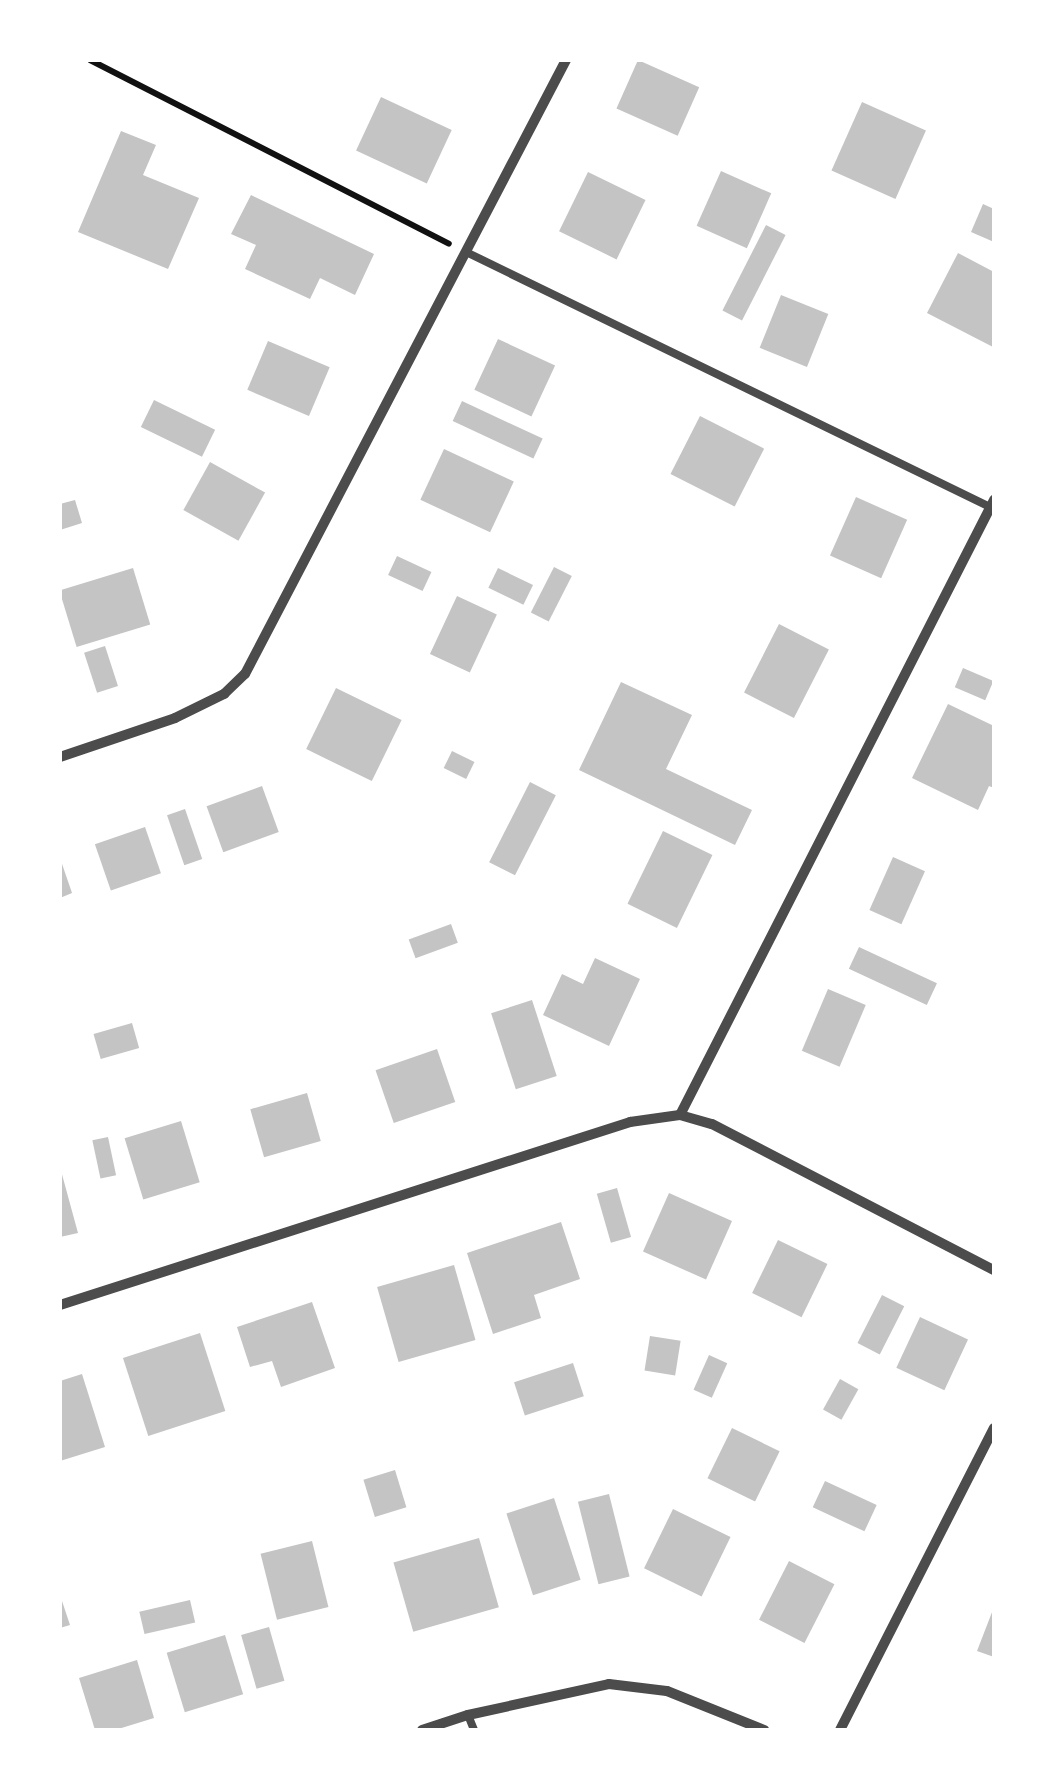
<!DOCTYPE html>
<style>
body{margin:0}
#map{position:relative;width:1054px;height:1790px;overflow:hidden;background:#fff;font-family:"Playfair Display",serif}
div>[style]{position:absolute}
.building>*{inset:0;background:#c4c4c4;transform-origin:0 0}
.path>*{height:6px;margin:-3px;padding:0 3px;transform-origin:3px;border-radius:3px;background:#111}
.service>*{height:8px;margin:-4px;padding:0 4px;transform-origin:4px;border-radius:4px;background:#4c4c4c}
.minor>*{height:10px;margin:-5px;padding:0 5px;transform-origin:5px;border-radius:5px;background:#4c4c4c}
span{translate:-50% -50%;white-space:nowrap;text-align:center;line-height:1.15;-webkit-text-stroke:8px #fff;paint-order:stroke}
.frame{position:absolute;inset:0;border:62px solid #fff;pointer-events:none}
</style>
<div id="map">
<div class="building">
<div style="left:638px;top:60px;width:67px;height:53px;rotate:24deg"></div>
<div style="left:381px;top:97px;width:78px;height:59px;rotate:25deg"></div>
<div style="left:862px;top:102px;width:70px;height:75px;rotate:24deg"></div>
<div style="clip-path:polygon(121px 131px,156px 145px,143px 175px,199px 198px,168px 269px,78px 232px)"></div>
<div style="left:721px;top:171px;width:55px;height:60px;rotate:24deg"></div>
<div style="left:588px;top:172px;width:64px;height:66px;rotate:26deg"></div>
<div style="clip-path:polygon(251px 195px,374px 254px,355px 295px,320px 278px,310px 299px,245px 269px,256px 245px,231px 234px)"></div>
<div style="clip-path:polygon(983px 204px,994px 209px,994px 242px,971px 232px)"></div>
<div style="left:766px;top:225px;width:22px;height:96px;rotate:27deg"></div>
<div style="clip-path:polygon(958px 253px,994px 272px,993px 347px,927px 313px)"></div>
<div style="left:781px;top:295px;width:51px;height:57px;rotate:22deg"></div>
<div style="left:498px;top:339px;width:63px;height:56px;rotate:25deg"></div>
<div style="left:268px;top:341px;width:67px;height:53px;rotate:23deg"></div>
<div style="left:154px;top:400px;width:68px;height:30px;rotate:26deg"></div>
<div style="left:462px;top:401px;width:89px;height:22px;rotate:25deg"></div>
<div style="left:700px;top:416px;width:72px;height:65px;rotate:27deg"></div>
<div style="left:444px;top:449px;width:77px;height:56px;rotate:25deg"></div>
<div style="left:210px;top:462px;width:63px;height:55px;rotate:29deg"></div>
<div style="left:856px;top:497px;width:56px;height:64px;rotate:24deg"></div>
<div style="clip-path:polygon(75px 500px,82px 523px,60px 530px,60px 504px)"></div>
<div style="left:397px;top:556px;width:38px;height:21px;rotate:25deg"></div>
<div style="left:554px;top:567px;width:20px;height:51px;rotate:27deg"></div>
<div style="left:133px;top:568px;width:59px;height:77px;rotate:73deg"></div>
<div style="left:498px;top:568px;width:39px;height:22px;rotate:26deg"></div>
<div style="left:457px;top:596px;width:44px;height:64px;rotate:25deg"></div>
<div style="left:779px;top:624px;width:56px;height:77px;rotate:27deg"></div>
<div style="left:105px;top:646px;width:42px;height:22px;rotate:72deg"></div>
<div style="left:963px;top:668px;width:33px;height:21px;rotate:23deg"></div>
<div style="clip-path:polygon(621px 682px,692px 715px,666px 769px,752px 810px,735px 845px,579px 770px)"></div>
<div style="left:336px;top:688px;width:73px;height:68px;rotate:26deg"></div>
<div style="clip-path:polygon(948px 704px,994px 726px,994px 788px,989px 786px,978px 810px,912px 778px)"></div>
<div style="left:452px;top:751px;width:25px;height:19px;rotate:26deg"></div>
<div style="left:530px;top:782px;width:29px;height:90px;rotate:27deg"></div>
<div style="left:262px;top:786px;width:49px;height:59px;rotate:70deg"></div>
<div style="left:185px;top:809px;width:53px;height:19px;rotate:71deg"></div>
<div style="left:145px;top:827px;width:49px;height:53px;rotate:71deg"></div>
<div style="left:663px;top:831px;width:55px;height:81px;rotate:26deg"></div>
<div style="left:893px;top:857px;width:35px;height:58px;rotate:24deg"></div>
<div style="clip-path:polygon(60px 858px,72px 893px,60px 898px)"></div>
<div style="left:451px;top:924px;width:20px;height:45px;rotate:70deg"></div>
<div style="left:859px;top:947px;width:86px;height:24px;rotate:25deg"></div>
<div style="clip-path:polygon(595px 958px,640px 979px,609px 1046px,543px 1015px,562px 974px,583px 984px)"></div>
<div style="left:828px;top:989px;width:41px;height:67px;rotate:23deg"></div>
<div style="left:532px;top:1000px;width:80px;height:43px;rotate:72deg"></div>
<div style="left:132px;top:1023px;width:26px;height:40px;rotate:74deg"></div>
<div style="left:437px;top:1049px;width:56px;height:65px;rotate:71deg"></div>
<div style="left:307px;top:1093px;width:50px;height:59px;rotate:74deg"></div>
<div style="left:181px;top:1121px;width:64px;height:59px;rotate:73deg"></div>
<div style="left:108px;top:1137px;width:39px;height:16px;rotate:78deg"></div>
<div style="clip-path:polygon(60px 1167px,78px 1233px,60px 1237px)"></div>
<div style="left:617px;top:1188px;width:51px;height:21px;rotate:74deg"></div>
<div style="left:669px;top:1193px;width:69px;height:64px;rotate:24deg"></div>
<div style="clip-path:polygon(561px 1222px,580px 1279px,534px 1295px,541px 1318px,493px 1334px,467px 1253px)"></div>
<div style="left:778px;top:1240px;width:55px;height:59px;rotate:26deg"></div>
<div style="left:454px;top:1265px;width:78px;height:80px;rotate:74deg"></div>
<div style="left:882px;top:1295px;width:25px;height:54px;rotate:27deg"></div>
<div style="clip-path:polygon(312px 1302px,335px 1368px,281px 1387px,272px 1361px,250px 1367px,237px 1327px)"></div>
<div style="left:920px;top:1317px;width:53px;height:56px;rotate:25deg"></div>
<div style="left:200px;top:1333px;width:82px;height:81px;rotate:72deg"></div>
<div style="left:650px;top:1336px;width:31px;height:35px;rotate:9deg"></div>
<div style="left:709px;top:1355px;width:20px;height:38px;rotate:24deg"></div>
<div style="left:573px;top:1363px;width:35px;height:62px;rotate:72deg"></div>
<div style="clip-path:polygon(82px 1374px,105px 1447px,60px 1461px,60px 1381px)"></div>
<div style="left:840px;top:1379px;width:21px;height:35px;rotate:29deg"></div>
<div style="left:732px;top:1428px;width:53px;height:56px;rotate:26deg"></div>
<div style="left:395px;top:1470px;width:39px;height:33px;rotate:73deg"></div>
<div style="left:825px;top:1481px;width:57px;height:29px;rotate:25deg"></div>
<div style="left:609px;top:1494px;width:85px;height:32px;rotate:76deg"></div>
<div style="left:554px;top:1498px;width:86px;height:50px;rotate:72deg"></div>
<div style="left:673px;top:1509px;width:64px;height:66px;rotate:26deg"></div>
<div style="left:479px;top:1538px;width:72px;height:89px;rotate:74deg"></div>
<div style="left:312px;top:1541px;width:68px;height:53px;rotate:76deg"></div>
<div style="left:789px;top:1561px;width:51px;height:66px;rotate:27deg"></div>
<div style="clip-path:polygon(60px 1595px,70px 1625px,60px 1628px)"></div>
<div style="left:190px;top:1600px;width:23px;height:52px;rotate:77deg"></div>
<div style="clip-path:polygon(994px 1607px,994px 1657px,977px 1651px)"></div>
<div style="left:269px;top:1627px;width:56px;height:29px;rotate:74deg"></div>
<div style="left:225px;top:1635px;width:62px;height:61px;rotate:73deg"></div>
<div style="clip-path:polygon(137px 1660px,154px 1718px,115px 1730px,95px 1730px,79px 1678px)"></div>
</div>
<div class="path">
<div style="left:90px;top:60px;width:403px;rotate:27.1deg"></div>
</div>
<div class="service">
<div style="left:466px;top:252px;width:583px;rotate:25.95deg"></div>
<div style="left:468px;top:1715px;width:16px;rotate:68deg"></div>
</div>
<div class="minor">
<div style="left:60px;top:757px;width:121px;rotate:-18.7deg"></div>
<div style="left:175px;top:718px;width:55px;rotate:-26.1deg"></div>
<div style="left:224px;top:694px;width:29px;rotate:-44deg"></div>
<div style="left:245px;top:674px;width:693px;rotate:-62.4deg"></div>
<div style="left:680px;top:1115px;width:33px;rotate:16deg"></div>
<div style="left:712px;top:1124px;width:318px;rotate:27.4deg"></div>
<div style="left:60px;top:1305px;width:599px;rotate:-17.8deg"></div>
<div style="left:630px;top:1122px;width:50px;rotate:-8deg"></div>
<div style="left:680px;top:1115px;width:691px;rotate:-62.95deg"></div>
<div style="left:422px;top:1730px;width:48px;rotate:-18.1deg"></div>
<div style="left:468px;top:1715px;width:144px;rotate:-12.4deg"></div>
<div style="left:609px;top:1684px;width:58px;rotate:6.9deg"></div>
<div style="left:667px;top:1691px;width:105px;rotate:21.9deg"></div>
<div style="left:840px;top:1730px;width:339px;rotate:-63deg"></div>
</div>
<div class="frame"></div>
</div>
